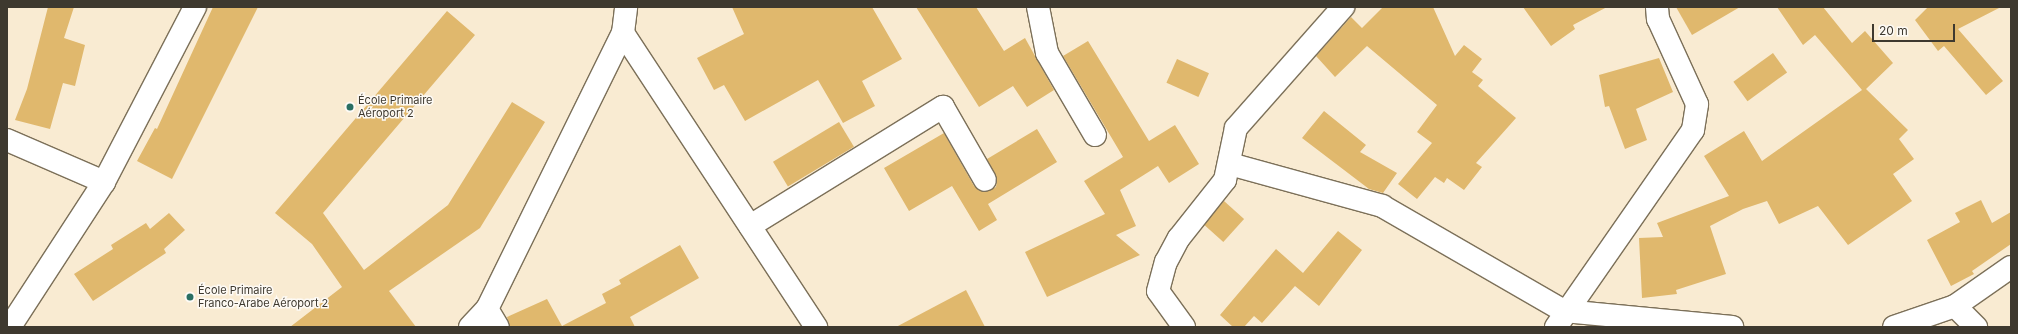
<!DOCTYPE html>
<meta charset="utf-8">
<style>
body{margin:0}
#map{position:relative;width:2018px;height:334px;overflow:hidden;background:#f9ebd2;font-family:Inter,sans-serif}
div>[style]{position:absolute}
.building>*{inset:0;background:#e0b86d;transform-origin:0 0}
.roads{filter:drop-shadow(1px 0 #7c7059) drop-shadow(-1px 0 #7c7059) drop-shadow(0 1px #7c7059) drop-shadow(0 -1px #7c7059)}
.minor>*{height:22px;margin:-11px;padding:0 11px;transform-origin:11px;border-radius:11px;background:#fff}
.dots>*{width:11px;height:11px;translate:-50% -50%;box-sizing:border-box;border:2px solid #fdfaf5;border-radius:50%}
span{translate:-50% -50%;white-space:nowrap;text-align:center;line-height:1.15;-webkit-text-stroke:3px #fdfaf5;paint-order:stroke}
.poi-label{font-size:11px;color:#3e392f}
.left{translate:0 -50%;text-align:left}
.frame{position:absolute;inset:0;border:8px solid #3e392f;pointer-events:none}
.scale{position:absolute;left:1872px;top:24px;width:83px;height:18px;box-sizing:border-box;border:2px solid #3e392f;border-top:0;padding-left:5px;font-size:12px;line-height:14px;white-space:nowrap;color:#3e392f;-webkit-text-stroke:3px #fdfaf5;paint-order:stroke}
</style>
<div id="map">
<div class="building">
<div style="clip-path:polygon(48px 7px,74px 7px,64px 38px,85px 45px,75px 86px,63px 83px,50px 129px,15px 120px,27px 89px)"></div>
<div style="clip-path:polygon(213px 7px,258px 7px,172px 179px,137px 161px,155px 128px,157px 129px)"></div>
<div style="clip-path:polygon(732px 7px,872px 7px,902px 59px,862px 81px,875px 106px,843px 123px,818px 80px,745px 121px,724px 85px,714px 90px,697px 58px,744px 34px)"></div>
<div style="clip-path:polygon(916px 7px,976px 7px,1004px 51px,1025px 38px,1054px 90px,1027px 107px,1013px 86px,979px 107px)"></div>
<div style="clip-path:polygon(1383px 7px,1433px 7px,1455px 56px,1464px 45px,1482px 59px,1472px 72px,1483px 80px,1478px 86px,1516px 118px,1476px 163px,1482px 167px,1464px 190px,1447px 178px,1444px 183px,1435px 177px,1417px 199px,1398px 184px,1432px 143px,1417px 132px,1437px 105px,1367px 46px,1335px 77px,1316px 56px,1351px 17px,1362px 28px)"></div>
<div style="clip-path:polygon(1523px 7px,1607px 7px,1573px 25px,1575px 29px,1551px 46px)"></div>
<div style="clip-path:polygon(1676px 7px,1740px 7px,1692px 35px)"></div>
<div style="clip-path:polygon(1777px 7px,1823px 7px,1852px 43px,1865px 31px,1893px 63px,1866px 89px,1908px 130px,1899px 139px,1914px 159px,1893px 174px,1912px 201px,1848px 245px,1818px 206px,1779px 224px,1767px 201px,1743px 209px,1710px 226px,1726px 274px,1676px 290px,1677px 294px,1642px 298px,1639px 238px,1663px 237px,1657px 223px,1729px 196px,1704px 156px,1744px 131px,1762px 161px,1862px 90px,1815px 35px,1803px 45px)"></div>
<div style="clip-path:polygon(1928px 7px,2001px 7px,1958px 29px,2003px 81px,1986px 95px,1944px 46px,1938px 51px,1915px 20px)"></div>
<div style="clip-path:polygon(447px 11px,475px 35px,323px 213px,364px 270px,448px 205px,512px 102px,545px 122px,480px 228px,389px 291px,416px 327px,290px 327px,342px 287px,312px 244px,275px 213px)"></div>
<div style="clip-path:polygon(1088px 41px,1149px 141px,1175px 125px,1199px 164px,1169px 183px,1158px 166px,1120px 190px,1136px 226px,1116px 235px,1140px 255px,1047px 297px,1025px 252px,1105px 214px,1084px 181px,1123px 157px,1063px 56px)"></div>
<div style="left:1773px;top:53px;width:24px;height:49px;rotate:54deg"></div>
<div style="clip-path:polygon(1659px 58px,1673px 92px,1636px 109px,1647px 140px,1625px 149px,1609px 106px,1605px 107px,1599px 75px)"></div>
<div style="left:1177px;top:59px;width:35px;height:26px;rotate:24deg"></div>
<div style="clip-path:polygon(1324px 111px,1366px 145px,1360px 152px,1397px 173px,1383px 193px,1369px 189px,1302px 138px)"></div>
<div style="left:839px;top:122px;width:29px;height:77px;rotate:59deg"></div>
<div style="clip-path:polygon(1037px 129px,1057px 162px,988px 204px,997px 220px,979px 231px,952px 186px,909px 211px,884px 168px,944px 133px,974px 186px,985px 192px,996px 187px,997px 180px,987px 159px)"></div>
<div style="clip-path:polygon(1981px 200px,1992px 223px,2011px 212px,2011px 244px,1972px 271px,1974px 274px,1951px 286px,1927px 240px,1960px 222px,1955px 213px)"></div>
<div style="left:1224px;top:201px;width:27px;height:31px;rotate:42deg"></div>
<div style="clip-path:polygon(169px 213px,185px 230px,164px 249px,166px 253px,93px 301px,74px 274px,113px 249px,111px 245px,146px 223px,150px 229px)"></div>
<div style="clip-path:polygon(1338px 231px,1362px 250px,1319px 306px,1295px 286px,1262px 323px,1254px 316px,1244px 327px,1233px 327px,1220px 315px,1276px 249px,1303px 273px)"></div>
<div style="clip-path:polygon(680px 245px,699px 278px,630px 317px,635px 327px,510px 327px,507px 317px,547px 299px,562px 326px,606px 303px,602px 294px,621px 284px,619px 280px)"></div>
<div style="clip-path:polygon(966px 290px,985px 327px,896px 327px)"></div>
</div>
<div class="roads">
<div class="minor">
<div style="left:1038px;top:7px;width:47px;rotate:78.9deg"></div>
<div style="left:1047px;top:53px;width:95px;rotate:59.7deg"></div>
<div style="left:623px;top:33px;width:352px;rotate:56.7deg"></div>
<div style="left:7px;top:140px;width:106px;rotate:23.4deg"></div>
<div style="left:104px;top:182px;width:173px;rotate:123deg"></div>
<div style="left:1230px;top:164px;width:158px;rotate:15.4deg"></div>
<div style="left:1382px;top:206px;width:210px;rotate:30deg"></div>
<div style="left:1564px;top:311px;width:169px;rotate:5.4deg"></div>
<div style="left:104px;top:182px;width:197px;rotate:-62.5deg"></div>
<div style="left:750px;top:226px;width:227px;rotate:-31.7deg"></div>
<div style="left:943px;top:107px;width:84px;rotate:60.1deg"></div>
<div style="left:1955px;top:306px;width:30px;rotate:45deg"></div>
<div style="left:487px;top:309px;width:21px;rotate:59deg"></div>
<div style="left:470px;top:327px;width:25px;rotate:-47deg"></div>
<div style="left:487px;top:309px;width:308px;rotate:-63.8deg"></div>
<div style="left:623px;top:33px;width:26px;rotate:-83deg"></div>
<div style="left:1184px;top:327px;width:44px;rotate:-125.8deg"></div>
<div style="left:1158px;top:291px;width:30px;rotate:-75deg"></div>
<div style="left:1166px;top:262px;width:27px;rotate:-62deg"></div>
<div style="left:1179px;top:238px;width:74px;rotate:-51.6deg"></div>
<div style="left:1225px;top:180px;width:53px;rotate:-78.1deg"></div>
<div style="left:1236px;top:128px;width:162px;rotate:-48.5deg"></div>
<div style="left:1556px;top:327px;width:240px;rotate:-55.2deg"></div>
<div style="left:1693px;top:130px;width:26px;rotate:-81deg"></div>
<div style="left:1697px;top:104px;width:94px;rotate:-114.6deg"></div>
<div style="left:1658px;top:19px;width:12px;rotate:-95deg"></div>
<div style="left:1894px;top:327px;width:65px;rotate:-19deg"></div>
<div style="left:1955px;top:306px;width:68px;rotate:-34.9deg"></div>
</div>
</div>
<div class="dots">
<div style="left:350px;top:107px;background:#2a6f63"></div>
<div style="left:190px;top:297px;background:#2a6f63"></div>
</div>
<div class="poi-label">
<span class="left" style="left:358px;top:107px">École Primaire<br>Aéroport 2</span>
<span class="left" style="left:198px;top:297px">École Primaire<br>Franco-Arabe Aéroport 2</span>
</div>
<div class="frame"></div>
<div class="scale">20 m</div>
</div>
